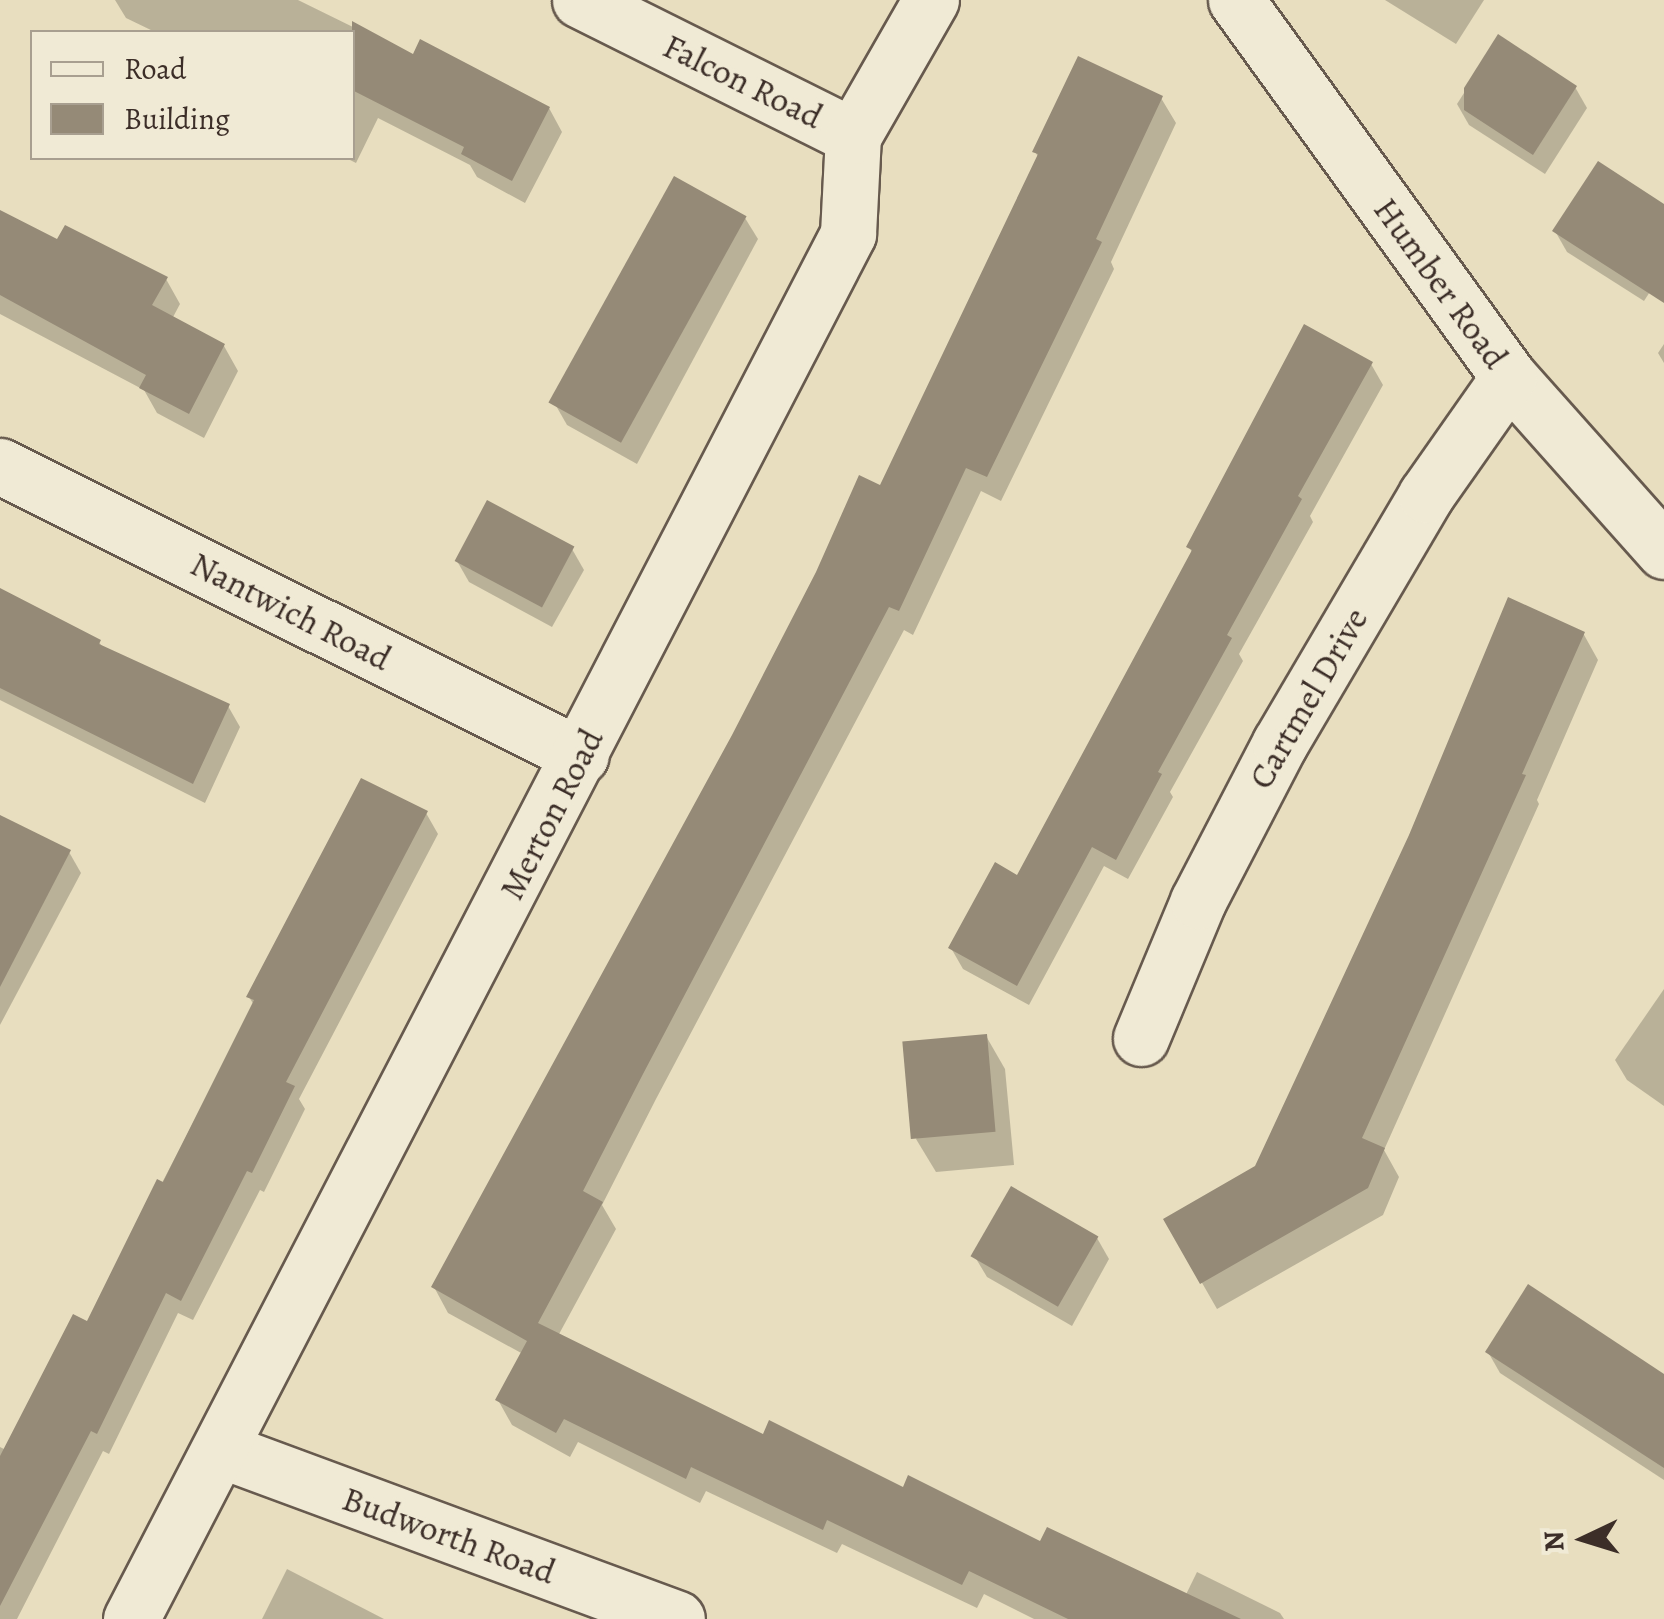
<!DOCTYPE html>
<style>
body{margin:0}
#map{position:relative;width:1664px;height:1619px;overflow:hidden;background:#e8debf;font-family:Alegreya,serif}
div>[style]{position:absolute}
.shadow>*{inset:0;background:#0003}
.building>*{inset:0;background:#958a77;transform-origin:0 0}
.roads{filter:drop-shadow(2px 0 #675a4e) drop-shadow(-2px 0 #675a4e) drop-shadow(0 2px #675a4e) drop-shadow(0 -2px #675a4e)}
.minor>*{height:55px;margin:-27.5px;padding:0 27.5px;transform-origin:27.5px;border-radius:27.5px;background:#f0ead5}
span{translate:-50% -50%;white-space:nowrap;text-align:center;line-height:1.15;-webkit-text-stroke:8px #f0ead5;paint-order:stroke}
.street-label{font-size:35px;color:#3c2e28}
.legend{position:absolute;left:30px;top:30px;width:325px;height:130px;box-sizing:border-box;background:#f0ead5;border:2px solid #a89f90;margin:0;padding:12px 18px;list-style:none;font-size:30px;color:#3c2e28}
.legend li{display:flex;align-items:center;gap:20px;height:50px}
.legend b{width:50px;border:2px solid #a89f90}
.north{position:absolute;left:1534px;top:1489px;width:100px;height:100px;-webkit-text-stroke:8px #f0ead5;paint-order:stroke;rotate:266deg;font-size:28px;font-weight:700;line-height:40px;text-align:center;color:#3c2e28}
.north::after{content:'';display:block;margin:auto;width:35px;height:45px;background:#3c2e28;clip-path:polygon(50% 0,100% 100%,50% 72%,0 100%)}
</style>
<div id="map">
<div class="shadow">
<div style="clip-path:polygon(115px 0,298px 0,414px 57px,549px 108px,562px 132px,525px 203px,477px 177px,470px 165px,378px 118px,356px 163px,346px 158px,352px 158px,352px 32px,155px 32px,126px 18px)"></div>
<div style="clip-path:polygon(1385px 0,1484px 0,1456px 44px)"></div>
<div style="clip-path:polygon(1499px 38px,1575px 87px,1587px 108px,1545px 174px,1469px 125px,1457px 104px)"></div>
<div style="clip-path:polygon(1161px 98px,1176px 123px,1111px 262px,1114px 269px,1001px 501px,981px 491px,913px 635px,904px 630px,656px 1099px,602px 1205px,616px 1229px,558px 1336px,1136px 1619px,1034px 1619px,984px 1594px,977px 1608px,842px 1544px,837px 1553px,706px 1491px,700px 1503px,578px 1442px,570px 1457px,512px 1425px,498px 1400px,523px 1354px,448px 1313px,434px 1287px,881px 488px,1039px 158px,1035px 152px)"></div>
<div style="clip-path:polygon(1664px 207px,1664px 270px,1644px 301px,1567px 252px,1555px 231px)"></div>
<div style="clip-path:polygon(0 212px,58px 243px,166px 279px,180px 304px,172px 319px,224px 346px,238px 371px,204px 438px,157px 413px,144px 390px,0 314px)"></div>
<div style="clip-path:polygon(745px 218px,758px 239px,637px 464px,567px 425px,555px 404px)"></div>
<div style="clip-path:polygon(1664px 344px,1664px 363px,1658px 353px)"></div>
<div style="clip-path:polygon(1371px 364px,1383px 385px,1310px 516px,1313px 522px,1239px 654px,1243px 661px,1170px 792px,1173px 797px,1128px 879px,1104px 866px,1029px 1005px,963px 969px,951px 948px,1018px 878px,1193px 554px,1189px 547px)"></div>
<div style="clip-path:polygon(572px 549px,584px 570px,552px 627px,469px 582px,457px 561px)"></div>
<div style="clip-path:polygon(0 604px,99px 642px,103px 648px,228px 706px,240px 727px,205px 803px,0 700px)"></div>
<div style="clip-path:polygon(1583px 633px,1598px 660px,1537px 800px,1539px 804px,1384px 1150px,1399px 1177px,1383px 1215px,1217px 1309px,1166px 1220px,1257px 1168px)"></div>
<div style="clip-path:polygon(426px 813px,438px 834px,299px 1099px,305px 1109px,264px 1192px,260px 1190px,193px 1320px,178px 1313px,109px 1454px,103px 1451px,17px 1619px,0 1619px,0 1447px,6px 1450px,89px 1324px,254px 1005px,249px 997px)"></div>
<div style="clip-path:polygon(0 828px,69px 852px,81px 873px,0 1025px)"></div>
<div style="clip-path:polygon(1664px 989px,1664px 1106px,1627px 1080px,1615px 1060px)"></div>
<div style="clip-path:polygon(986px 1036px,1005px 1069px,1014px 1165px,936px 1172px,916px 1139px)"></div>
<div style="clip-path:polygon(1097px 1238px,1109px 1259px,1072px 1326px,987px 1277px,975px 1257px)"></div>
<div style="clip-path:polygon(1488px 1352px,1664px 1376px,1664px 1480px,1500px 1373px)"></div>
<div style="clip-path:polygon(287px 1569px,384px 1619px,262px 1619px)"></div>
<div style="clip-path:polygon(1197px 1572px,1280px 1613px,1284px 1619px,1174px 1619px)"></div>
</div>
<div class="building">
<div style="clip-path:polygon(352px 21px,413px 54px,420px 39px,550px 107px,512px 181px,461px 154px,464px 147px,352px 90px)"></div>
<div style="clip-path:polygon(1498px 34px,1577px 86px,1533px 155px,1464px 110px,1464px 88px)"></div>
<div style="clip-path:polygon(1078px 56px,1163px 96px,1096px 239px,1102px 242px,987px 477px,966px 468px,899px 611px,889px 607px,643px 1074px,583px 1191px,603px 1202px,538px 1323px,763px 1434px,769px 1420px,903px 1487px,908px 1475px,1040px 1541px,1047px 1527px,1241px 1619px,1068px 1619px,969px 1571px,962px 1585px,827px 1520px,823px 1530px,691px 1467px,686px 1479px,564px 1419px,556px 1433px,495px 1400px,527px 1341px,431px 1287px,732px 735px,816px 572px,859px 475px,880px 485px,1038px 154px,1032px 152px)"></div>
<div style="clip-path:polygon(1598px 161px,1664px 204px,1664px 303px,1552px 231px)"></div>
<div style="left:674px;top:176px;width:83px;height:259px;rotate:29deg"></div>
<div style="clip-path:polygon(0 210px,57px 239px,65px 225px,168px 277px,152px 305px,225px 344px,189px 414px,139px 388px,146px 375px,0 295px)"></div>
<div style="clip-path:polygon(1304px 324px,1373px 362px,1298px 496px,1302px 499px,1227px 635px,1232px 638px,1158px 772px,1162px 774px,1116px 860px,1092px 847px,1017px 986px,948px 948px,995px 862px,1017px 875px,1192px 550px,1186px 547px)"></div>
<div style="left:487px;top:500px;width:99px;height:69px;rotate:28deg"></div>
<div style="clip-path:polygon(0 588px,101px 640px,99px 644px,230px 704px,193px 784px,0 688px)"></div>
<div style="clip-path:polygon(1508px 597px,1585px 632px,1522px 774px,1526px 775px,1362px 1138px,1385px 1148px,1368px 1188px,1200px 1284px,1163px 1219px,1255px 1166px,1409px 835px)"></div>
<div style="clip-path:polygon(361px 778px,428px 811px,286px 1082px,295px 1086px,252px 1173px,247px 1171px,181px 1301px,166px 1293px,97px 1434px,91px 1431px,0 1606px,0 1456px,73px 1314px,87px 1321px,157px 1179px,163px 1182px,254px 1000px,246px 997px)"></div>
<div style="clip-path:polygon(0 815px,71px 850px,0 987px)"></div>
<div style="left:987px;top:1034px;width:98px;height:85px;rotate:85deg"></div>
<div style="left:1011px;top:1186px;width:101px;height:81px;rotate:30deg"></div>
<div style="clip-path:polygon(1528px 1284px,1664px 1374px,1664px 1468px,1485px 1352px)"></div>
</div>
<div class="roads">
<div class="minor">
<div style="left:580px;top:0;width:305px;rotate:26.5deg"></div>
<div style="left:1236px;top:0;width:465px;rotate:54.1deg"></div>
<div style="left:1509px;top:377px;width:233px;rotate:48.3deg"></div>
<div style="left:0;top:466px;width:649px;rotate:26.53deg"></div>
<div style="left:1141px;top:1038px;width:148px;rotate:-67.4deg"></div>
<div style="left:1198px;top:901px;width:178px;rotate:-62.6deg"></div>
<div style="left:1280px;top:743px;width:288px;rotate:-59.5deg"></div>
<div style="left:1426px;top:495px;width:144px;rotate:-54.9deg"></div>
<div style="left:221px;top:1450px;width:486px;rotate:20.3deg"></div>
<div style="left:131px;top:1619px;width:1560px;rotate:-62.63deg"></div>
<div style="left:848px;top:234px;width:98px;rotate:-87.1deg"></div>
<div style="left:853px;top:136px;width:157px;rotate:-60.2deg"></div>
</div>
</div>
<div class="street-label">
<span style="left:743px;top:81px;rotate:26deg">Falcon Road</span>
<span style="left:1441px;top:283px;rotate:54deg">Humber Road</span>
<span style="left:291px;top:611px;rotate:27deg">Nantwich Road</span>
<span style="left:1308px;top:698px;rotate:-60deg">Cartmel Drive</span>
<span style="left:551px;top:814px;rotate:-63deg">Merton Road</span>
<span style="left:449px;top:1535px;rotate:20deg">Budworth Road</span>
</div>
<ul class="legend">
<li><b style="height:12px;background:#f0ead5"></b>Road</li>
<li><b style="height:28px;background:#958a77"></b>Building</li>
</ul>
<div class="north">N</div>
</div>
